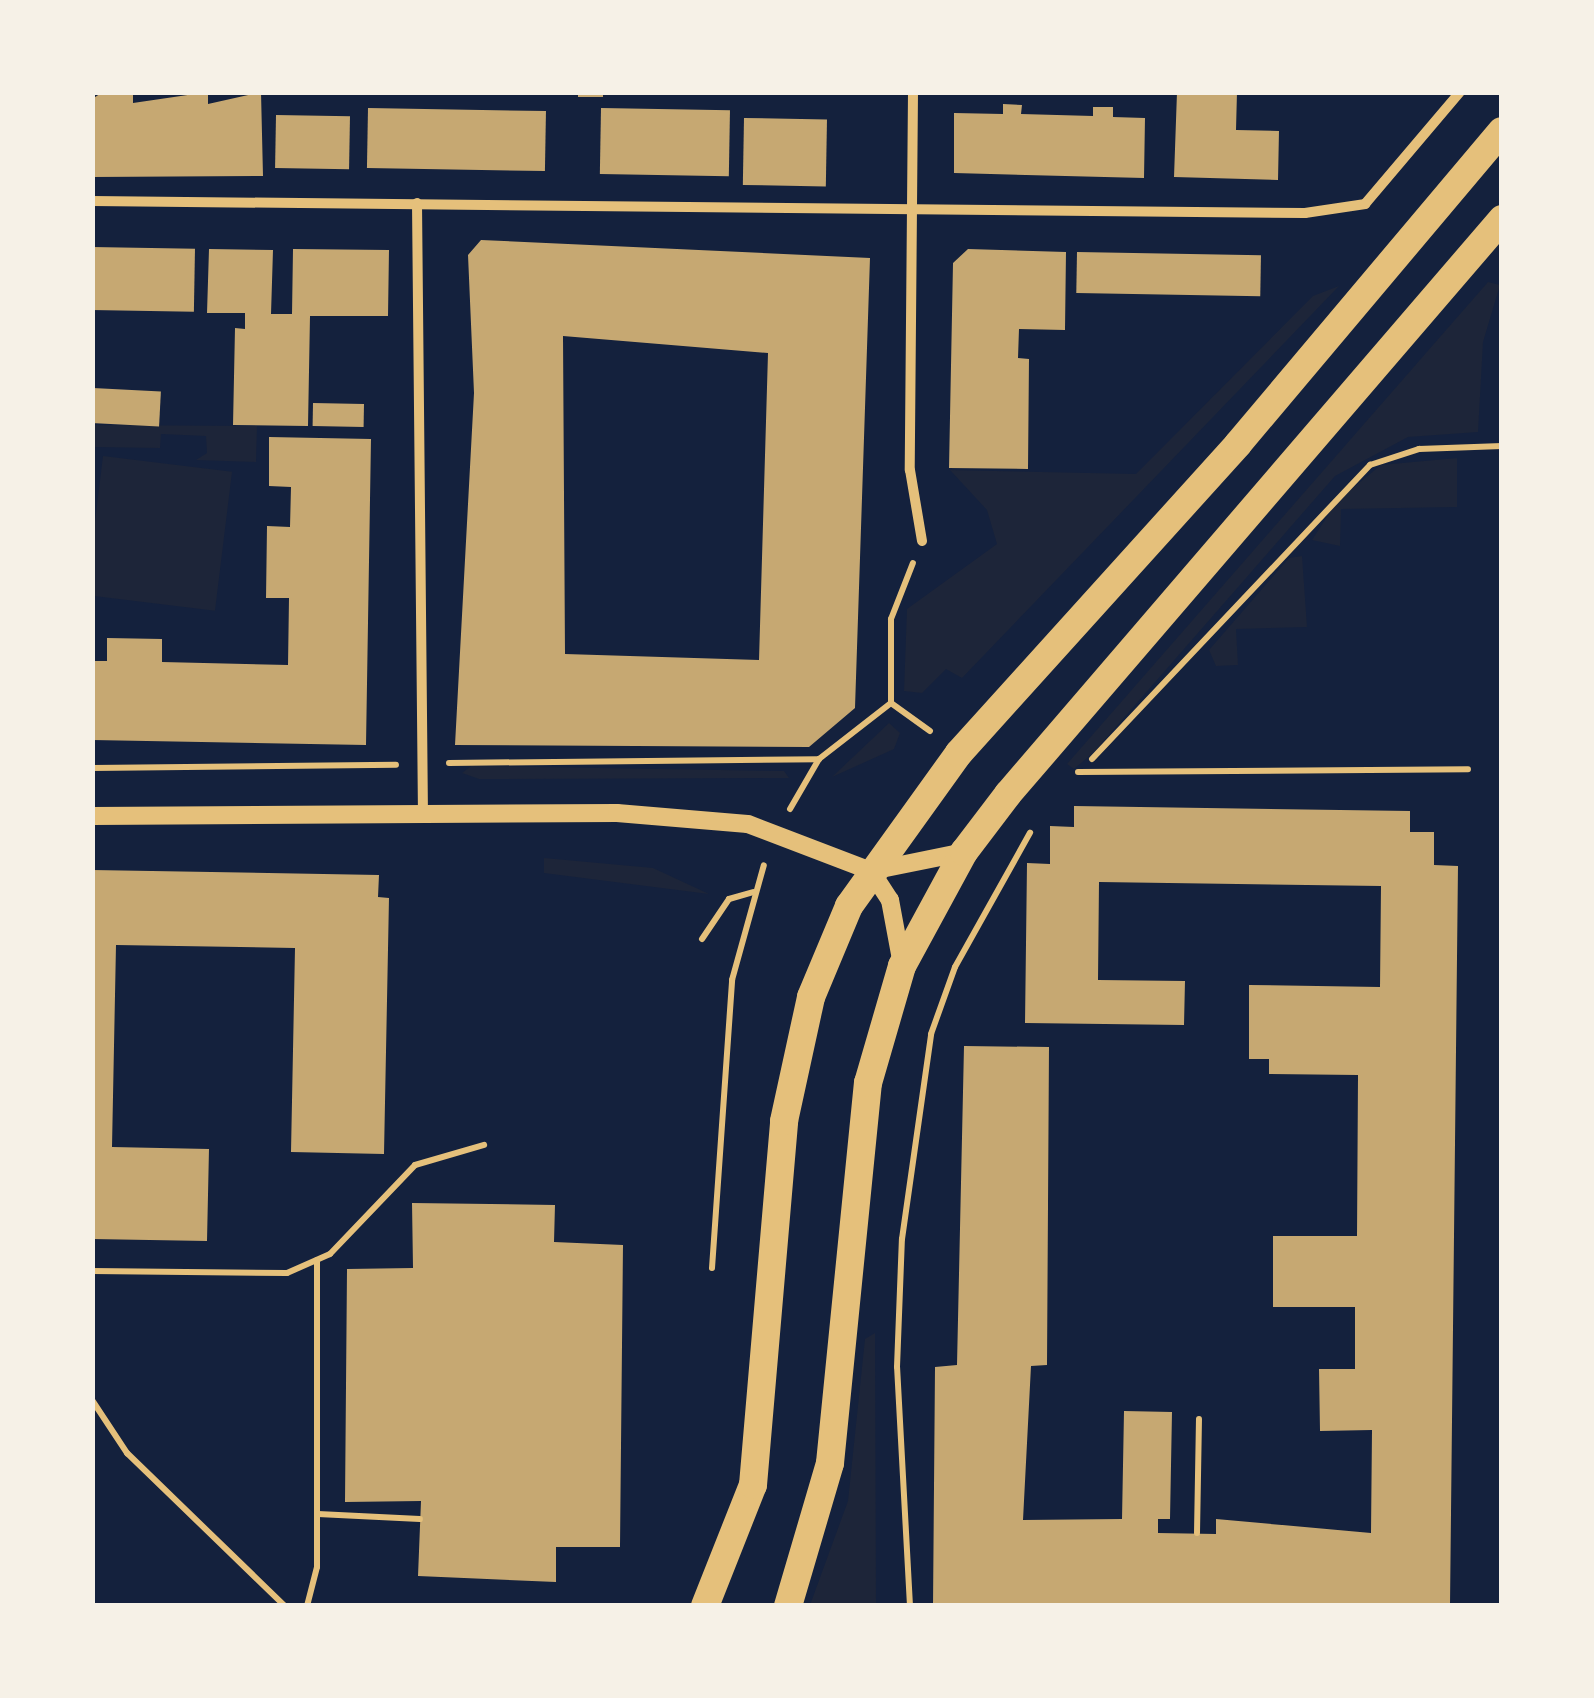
<!DOCTYPE html>
<style>
body{margin:0}
#map{position:relative;width:1594px;height:1698px;overflow:hidden;background:#14213d;font-family:Mulish,sans-serif}
div>[style]{position:absolute}
.green>*{inset:0;background:#1d2539;transform-origin:0 0}
.building>*{inset:0;background:#c6a872;transform-origin:0 0}
.path>*{height:6px;margin:-3px;padding:0 3px;transform-origin:3px;border-radius:3px;background:#e5c07b}
.minor>*{height:10px;margin:-5px;padding:0 5px;transform-origin:5px;border-radius:5px;background:#e5c07b}
.tertiary>*{height:18px;margin:-9px;padding:0 9px;transform-origin:9px;border-radius:9px;background:#e5c07b}
.trunk>*{height:28px;margin:-14px;padding:0 14px;transform-origin:14px;border-radius:14px;background:#e5c07b}
span{translate:-50% -50%;white-space:nowrap;text-align:center;line-height:1.15;-webkit-text-stroke:10px #f6f1e7;paint-order:stroke}
.frame{position:absolute;inset:0;border:95px solid #f6f1e7;pointer-events:none}
</style>
<div id="map">
<div class="green">
<div style="clip-path:polygon(1488px 282px,1500px 285px,1483px 342px,1478px 432px,1408px 437px,1335px 476px,1094px 752px,1074px 769px,1067px 764px)"></div>
<div style="clip-path:polygon(1339px 286px,962px 678px,946px 669px,922px 693px,904px 691px,907px 609px,997px 544px,987px 510px,950px 470px,1136px 474px,1313px 296px)"></div>
<div style="clip-path:polygon(93px 425px,257px 426px,256px 462px,196px 460px,207px 453px,206px 436px,161px 434px,160px 448px,93px 447px)"></div>
<div style="left:103px;top:456px;width:130px;height:140px;rotate:7deg"></div>
<div style="clip-path:polygon(1457px 458px,1457px 507px,1341px 509px,1340px 546px,1312px 540px,1338px 500px,1381px 465px)"></div>
<div style="clip-path:polygon(1302px 556px,1307px 627px,1236px 629px,1238px 665px,1216px 666px,1209px 650px,1289px 558px)"></div>
<div style="clip-path:polygon(889px 723px,900px 733px,894px 749px,832px 777px)"></div>
<div style="clip-path:polygon(471px 766px,784px 771px,789px 778px,479px 779px,462px 773px)"></div>
<div style="clip-path:polygon(544px 858px,653px 868px,709px 894px,544px 873px)"></div>
<div style="clip-path:polygon(875px 1333px,876px 1605px,810px 1605px,848px 1501px,865px 1339px)"></div>
</div>
<div class="building">
<div style="clip-path:polygon(103px 92px,133px 92px,133px 103px,208px 92px,208px 104px,261px 92px,263px 176px,92px 177px,92px 99px)"></div>
<div style="left:578px;top:92px;width:25px;height:5px"></div>
<div style="clip-path:polygon(1177px 92px,1237px 92px,1236px 130px,1279px 131px,1278px 180px,1174px 177px)"></div>
<div style="clip-path:polygon(1003px 104px,1022px 105px,1021px 114px,1093px 116px,1093px 107px,1113px 107px,1113px 117px,1145px 118px,1144px 178px,954px 173px,954px 113px,1003px 114px)"></div>
<div style="left:368px;top:108px;width:178px;height:60px;rotate:1deg"></div>
<div style="left:601px;top:108px;width:129px;height:66px;rotate:1deg"></div>
<div style="left:276px;top:115px;width:74px;height:53px;rotate:1deg"></div>
<div style="left:744px;top:118px;width:83px;height:67px;rotate:1deg"></div>
<div style="clip-path:polygon(evenodd,481px 240px,870px 258px,855px 708px,809px 747px,455px 745px,474px 393px,468px 255px,481px 240px,563px 336px,768px 353px,759px 660px,565px 654px,563px 336px)"></div>
<div style="left:92px;top:247px;width:103px;height:63px;rotate:1deg"></div>
<div style="clip-path:polygon(209px 249px,273px 250px,271px 314px,292px 314px,293px 249px,389px 250px,388px 316px,310px 316px,308px 426px,233px 425px,235px 328px,245px 329px,245px 313px,207px 313px)"></div>
<div style="clip-path:polygon(968px 249px,1066px 252px,1065px 330px,1019px 329px,1018px 358px,1029px 359px,1028px 469px,949px 468px,953px 263px)"></div>
<div style="left:1077px;top:252px;width:184px;height:41px;rotate:1deg"></div>
<div style="left:93px;top:388px;width:68px;height:35px;rotate:3deg"></div>
<div style="left:313px;top:403px;width:51px;height:23px;rotate:1deg"></div>
<div style="clip-path:polygon(269px 437px,371px 439px,366px 745px,92px 740px,92px 661px,107px 661px,107px 638px,162px 639px,162px 662px,288px 665px,289px 598px,266px 598px,267px 526px,290px 527px,291px 487px,269px 486px)"></div>
<div style="clip-path:polygon(1074px 806px,1410px 811px,1410px 832px,1434px 832px,1434px 865px,1458px 866px,1450px 1606px,933px 1606px,935px 1367px,957px 1365px,964px 1046px,1049px 1047px,1047px 1365px,1031px 1366px,1023px 1520px,1122px 1519px,1124px 1411px,1172px 1412px,1170px 1519px,1158px 1519px,1158px 1533px,1216px 1534px,1216px 1519px,1371px 1533px,1372px 1430px,1320px 1431px,1319px 1369px,1355px 1369px,1355px 1307px,1273px 1307px,1273px 1236px,1357px 1236px,1358px 1075px,1269px 1074px,1269px 1059px,1249px 1059px,1249px 985px,1380px 987px,1381px 886px,1099px 882px,1098px 980px,1185px 981px,1184px 1025px,1025px 1023px,1027px 863px,1050px 864px,1050px 826px,1074px 827px)"></div>
<div style="clip-path:polygon(92px 870px,379px 875px,378px 897px,389px 898px,384px 1154px,291px 1152px,295px 948px,116px 945px,112px 1147px,209px 1149px,207px 1241px,92px 1239px)"></div>
<div style="clip-path:polygon(412px 1203px,555px 1205px,554px 1242px,623px 1245px,620px 1547px,556px 1547px,556px 1582px,418px 1576px,421px 1501px,345px 1502px,347px 1269px,413px 1268px)"></div>
</div>
<div class="path">
<div style="left:891px;top:703px;width:48px;rotate:35.7deg"></div>
<div style="left:891px;top:703px;width:84px;rotate:-90deg"></div>
<div style="left:891px;top:619px;width:60px;rotate:-68.6deg"></div>
<div style="left:1092px;top:759px;width:405px;rotate:-46.6deg"></div>
<div style="left:1370px;top:465px;width:52px;rotate:-18.1deg"></div>
<div style="left:1419px;top:449px;width:83px;rotate:-2.1deg"></div>
<div style="left:449px;top:763px;width:370px;rotate:-0.6deg"></div>
<div style="left:92px;top:768px;width:304px;rotate:-0.6deg"></div>
<div style="left:1078px;top:772px;width:390px;rotate:-0.4deg"></div>
<div style="left:790px;top:809px;width:58px;rotate:-59.9deg"></div>
<div style="left:819px;top:759px;width:91px;rotate:-37.9deg"></div>
<div style="left:702px;top:939px;width:48px;rotate:-56deg"></div>
<div style="left:729px;top:899px;width:25px;rotate:-16deg"></div>
<div style="left:712px;top:1268px;width:289px;rotate:-86deg"></div>
<div style="left:732px;top:980px;width:119px;rotate:-74.5deg"></div>
<div style="left:92px;top:1271px;width:195px;rotate:0.6deg"></div>
<div style="left:287px;top:1273px;width:47px;rotate:-23.8deg"></div>
<div style="left:330px;top:1254px;width:123px;rotate:-46.3deg"></div>
<div style="left:415px;top:1165px;width:72px;rotate:-16.2deg"></div>
<div style="left:92px;top:1400px;width:64px;rotate:56.6deg"></div>
<div style="left:127px;top:1453px;width:220px;rotate:44.1deg"></div>
<div style="left:318px;top:1514px;width:102px;rotate:2.8deg"></div>
<div style="left:1197px;top:1533px;width:114px;rotate:-89deg"></div>
<div style="left:307px;top:1606px;width:40px;rotate:-75.6deg"></div>
<div style="left:317px;top:1567px;width:307px;rotate:-90deg"></div>
<div style="left:910px;top:1606px;width:239px;rotate:-93.1deg"></div>
<div style="left:897px;top:1367px;width:128px;rotate:-87.8deg"></div>
<div style="left:902px;top:1239px;width:207px;rotate:-81.9deg"></div>
<div style="left:931px;top:1034px;width:71px;rotate:-70.3deg"></div>
<div style="left:955px;top:967px;width:154px;rotate:-60.8deg"></div>
</div>
<div class="minor">
<div style="left:913px;top:92px;width:378px;rotate:90.5deg"></div>
<div style="left:910px;top:470px;width:72px;rotate:80.4deg"></div>
<div style="left:92px;top:201px;width:1213px;rotate:0.57deg"></div>
<div style="left:1305px;top:213px;width:61px;rotate:-8.5deg"></div>
<div style="left:1365px;top:204px;width:147px;rotate:-49.7deg"></div>
<div style="left:417px;top:203px;width:611px;rotate:89.44deg"></div>
</div>
<div class="tertiary">
<div style="left:92px;top:816px;width:525px;rotate:-0.33deg"></div>
<div style="left:617px;top:813px;width:131px;rotate:4.8deg"></div>
<div style="left:748px;top:824px;width:132px;rotate:20.9deg"></div>
<div style="left:871px;top:871px;width:35px;rotate:57deg"></div>
<div style="left:890px;top:900px;width:66px;rotate:79.5deg"></div>
<div style="left:871px;top:871px;width:95px;rotate:-11.5deg"></div>
</div>
<div class="trunk">
<div style="left:705px;top:1606px;width:130px;rotate:-68.4deg"></div>
<div style="left:753px;top:1485px;width:365px;rotate:-85.1deg"></div>
<div style="left:784px;top:1121px;width:127px;rotate:-77.7deg"></div>
<div style="left:811px;top:997px;width:99px;rotate:-67.3deg"></div>
<div style="left:849px;top:906px;width:188px;rotate:-54.3deg"></div>
<div style="left:959px;top:753px;width:416px;rotate:-47.9deg"></div>
<div style="left:1238px;top:444px;width:409px;rotate:-49.9deg"></div>
<div style="left:788px;top:1606px;width:149px;rotate:-73.6deg"></div>
<div style="left:830px;top:1463px;width:382px;rotate:-84.3deg"></div>
<div style="left:868px;top:1083px;width:122px;rotate:-73.8deg"></div>
<div style="left:902px;top:966px;width:130px;rotate:-61.5deg"></div>
<div style="left:964px;top:852px;width:73px;rotate:-52.8deg"></div>
<div style="left:1008px;top:794px;width:758px;rotate:-49.33deg"></div>
</div>
<div class="frame"></div>
</div>
